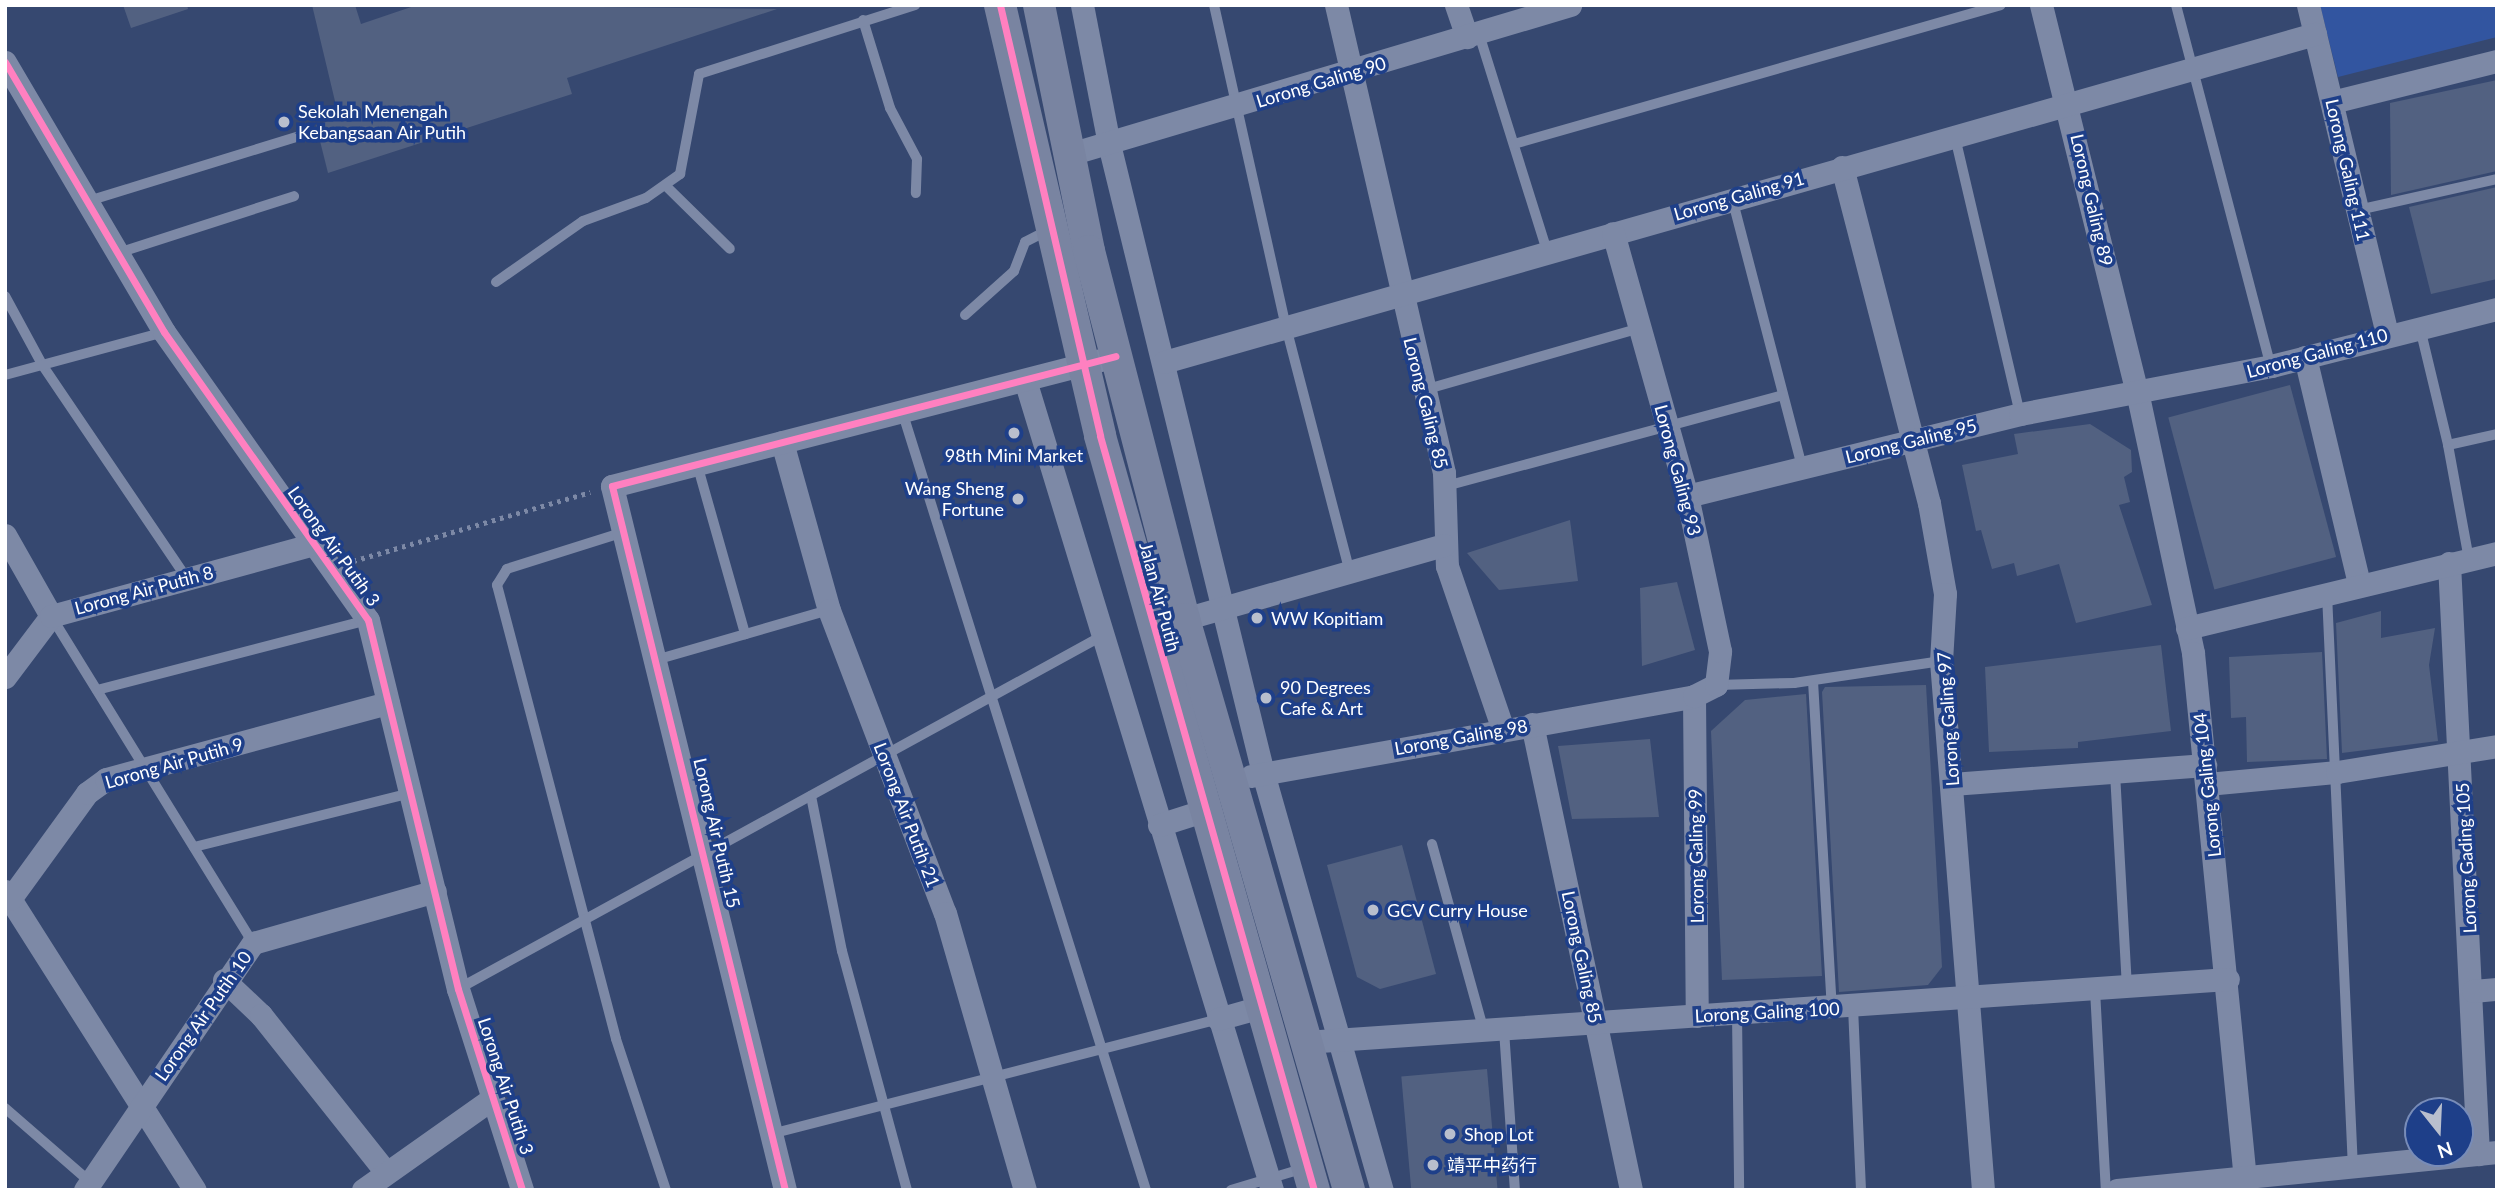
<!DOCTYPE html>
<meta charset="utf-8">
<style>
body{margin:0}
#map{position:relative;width:2502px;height:1195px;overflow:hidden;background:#364870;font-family:Lato,"Noto Sans SC",sans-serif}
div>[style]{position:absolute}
.green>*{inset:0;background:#3255a0}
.building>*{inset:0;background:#526181;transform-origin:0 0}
.path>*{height:4.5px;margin-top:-2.25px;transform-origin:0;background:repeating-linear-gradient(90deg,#7d89a6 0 3.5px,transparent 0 8.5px)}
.lane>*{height:10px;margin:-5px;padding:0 5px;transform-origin:5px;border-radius:5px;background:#7d89a6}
.street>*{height:23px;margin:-11.5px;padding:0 11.5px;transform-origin:11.5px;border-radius:11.5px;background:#7d89a6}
.secondary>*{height:32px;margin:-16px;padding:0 16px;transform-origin:16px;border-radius:16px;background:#7984a1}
.cycleway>*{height:7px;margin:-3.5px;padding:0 3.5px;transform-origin:3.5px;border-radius:3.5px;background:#ff80c0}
.dots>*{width:19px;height:19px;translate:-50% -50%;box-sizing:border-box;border:4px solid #1e3f89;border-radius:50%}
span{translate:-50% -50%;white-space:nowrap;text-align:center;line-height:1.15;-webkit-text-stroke:7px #1e3f89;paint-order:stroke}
.street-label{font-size:18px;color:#fff}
.poi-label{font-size:18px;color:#fff}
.left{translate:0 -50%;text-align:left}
.right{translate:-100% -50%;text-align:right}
.frame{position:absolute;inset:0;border:7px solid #fff;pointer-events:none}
.north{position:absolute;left:2404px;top:1097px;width:70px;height:70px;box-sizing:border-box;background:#1e3f89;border:2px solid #788cb8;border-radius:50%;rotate:162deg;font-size:19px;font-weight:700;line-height:28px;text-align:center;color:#fff}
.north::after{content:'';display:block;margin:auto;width:24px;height:32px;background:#b9bfcd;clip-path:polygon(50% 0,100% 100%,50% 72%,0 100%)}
</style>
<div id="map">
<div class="green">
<div style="clip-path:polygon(2320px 5px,2497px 5px,2497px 37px,2338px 77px)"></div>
</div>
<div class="building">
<div style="clip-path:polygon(123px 5px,187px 5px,188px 9px,131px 28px)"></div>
<div style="clip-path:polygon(312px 5px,355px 5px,361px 24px,417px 5px,777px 9px,567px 78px,572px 94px,328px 173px,316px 125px,339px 118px)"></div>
<div style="clip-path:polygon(2497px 80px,2497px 171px,2391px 195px,2390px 103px)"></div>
<div style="clip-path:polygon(2497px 187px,2497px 279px,2431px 294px,2409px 207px)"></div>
<div style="left:2290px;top:385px;width:178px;height:126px;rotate:75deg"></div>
<div style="clip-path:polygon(2090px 424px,2131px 450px,2132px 472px,2124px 477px,2130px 502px,2119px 505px,2152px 605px,2076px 623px,2059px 564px,2017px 576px,2014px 563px,1992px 569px,1981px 530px,1976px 531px,1962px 465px,2018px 454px,2014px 434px)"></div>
<div style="clip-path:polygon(1570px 520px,1578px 581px,1499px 590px,1467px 553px)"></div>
<div style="clip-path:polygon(1677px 582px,1695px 650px,1642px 666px,1640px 588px)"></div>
<div style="clip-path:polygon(2381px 611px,2381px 638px,2435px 628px,2429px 665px,2438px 741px,2342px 753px,2336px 623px)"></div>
<div style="clip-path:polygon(2161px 645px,2171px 731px,2078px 742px,2078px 748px,1989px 752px,1985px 667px)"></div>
<div style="clip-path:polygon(2322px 652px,2327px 759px,2247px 762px,2246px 717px,2231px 718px,2229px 657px)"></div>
<div style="clip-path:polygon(1926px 685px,1942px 967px,1928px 985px,1839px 992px,1822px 692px,1825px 687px)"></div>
<div style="clip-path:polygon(1806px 694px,1822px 976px,1722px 980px,1711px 731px,1745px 700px)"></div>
<div style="clip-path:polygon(1650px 739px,1659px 817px,1572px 819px,1558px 746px)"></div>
<div style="clip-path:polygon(1402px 845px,1436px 974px,1380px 989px,1357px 977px,1327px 865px)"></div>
<div style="left:1487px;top:1069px;width:121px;height:86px;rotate:85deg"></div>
</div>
<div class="path">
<div style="left:353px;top:561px;width:247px;rotate:-16.2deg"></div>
</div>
<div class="lane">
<div style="left:1214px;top:5px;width:330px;rotate:77.4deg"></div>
<div style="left:1286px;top:327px;width:253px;rotate:75.4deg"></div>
<div style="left:2176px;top:5px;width:373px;rotate:75.3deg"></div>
<div style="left:863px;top:20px;width:92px;rotate:72.9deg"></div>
<div style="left:890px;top:108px;width:58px;rotate:62.1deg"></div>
<div style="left:917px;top:159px;width:34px;rotate:92deg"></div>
<div style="left:1479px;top:34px;width:227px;rotate:72.6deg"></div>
<div style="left:1955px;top:137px;width:285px;rotate:76.8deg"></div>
<div style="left:1514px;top:144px;width:506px;rotate:-15.93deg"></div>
<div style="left:667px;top:187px;width:88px;rotate:44.5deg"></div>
<div style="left:1732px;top:198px;width:278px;rotate:75.4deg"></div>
<div style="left:85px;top:202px;width:238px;rotate:-17.1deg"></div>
<div style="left:2358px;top:210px;width:142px;rotate:-12.6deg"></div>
<div style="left:118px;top:253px;width:185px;rotate:-17.9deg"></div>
<div style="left:496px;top:282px;width:106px;rotate:-35deg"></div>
<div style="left:583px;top:221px;width:67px;rotate:-20.1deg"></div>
<div style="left:646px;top:198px;width:42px;rotate:-35.2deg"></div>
<div style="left:680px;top:174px;width:102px;rotate:-79.2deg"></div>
<div style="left:699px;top:74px;width:227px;rotate:-17.7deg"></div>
<div style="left:5px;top:296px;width:80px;rotate:61.5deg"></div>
<div style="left:43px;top:366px;width:257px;rotate:55.9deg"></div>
<div style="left:965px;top:315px;width:66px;rotate:-41.9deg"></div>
<div style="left:1014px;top:271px;width:31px;rotate:-69deg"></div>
<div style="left:1025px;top:242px;width:28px;rotate:-27deg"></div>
<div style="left:2420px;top:328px;width:120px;rotate:76.5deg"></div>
<div style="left:2448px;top:445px;width:50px;rotate:-12.7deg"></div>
<div style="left:5px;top:375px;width:165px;rotate:-15.1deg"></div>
<div style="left:1424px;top:390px;width:225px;rotate:-16deg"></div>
<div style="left:902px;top:411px;width:816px;rotate:72.61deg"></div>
<div style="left:2448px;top:445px;width:116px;rotate:79.6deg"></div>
<div style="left:697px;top:464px;width:177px;rotate:74.2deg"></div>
<div style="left:1446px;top:486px;width:349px;rotate:-15.1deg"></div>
<div style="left:624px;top:532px;width:123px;rotate:162.5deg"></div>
<div style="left:507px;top:569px;width:19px;rotate:122deg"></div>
<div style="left:497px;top:585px;width:469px;rotate:75.3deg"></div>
<div style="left:616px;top:1039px;width:159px;rotate:71.7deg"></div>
<div style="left:2327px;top:594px;width:575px;rotate:87.41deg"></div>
<div style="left:51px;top:616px;width:384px;rotate:58.3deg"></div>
<div style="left:659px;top:659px;width:177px;rotate:-16.1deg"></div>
<div style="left:1813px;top:681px;width:328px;rotate:86.7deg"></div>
<div style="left:1716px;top:685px;width:78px;rotate:-1.5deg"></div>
<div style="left:1794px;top:683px;width:149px;rotate:-8.5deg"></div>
<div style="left:97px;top:690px;width:280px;rotate:-14.5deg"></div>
<div style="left:2115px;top:773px;width:214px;rotate:86.8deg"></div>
<div style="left:811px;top:796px;width:158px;rotate:78.7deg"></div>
<div style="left:842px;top:951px;width:248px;rotate:74.8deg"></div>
<div style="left:1432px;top:844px;width:194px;rotate:74.5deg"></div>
<div style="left:194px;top:847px;width:224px;rotate:-14deg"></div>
<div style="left:458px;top:989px;width:734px;rotate:-28.73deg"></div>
<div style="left:2095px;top:990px;width:200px;rotate:86.9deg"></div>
<div style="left:1853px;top:1007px;width:183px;rotate:87.5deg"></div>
<div style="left:1737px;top:1014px;width:176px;rotate:89.3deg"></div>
<div style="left:1504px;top:1030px;width:160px;rotate:86.1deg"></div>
<div style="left:5px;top:1108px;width:113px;rotate:41deg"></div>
<div style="left:771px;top:1134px;width:462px;rotate:-14.4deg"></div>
<div style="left:1231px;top:1190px;width:77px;rotate:-16.6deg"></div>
</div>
<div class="street">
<div style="left:1082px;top:5px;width:142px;rotate:79deg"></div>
<div style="left:1109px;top:144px;width:648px;rotate:76.24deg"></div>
<div style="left:1263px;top:773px;width:434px;rotate:74.1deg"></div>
<div style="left:1336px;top:5px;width:480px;rotate:77deg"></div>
<div style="left:1444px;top:473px;width:93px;rotate:88.2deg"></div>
<div style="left:1447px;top:566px;width:173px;rotate:71.1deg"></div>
<div style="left:1456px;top:5px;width:34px;rotate:71deg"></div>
<div style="left:2041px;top:5px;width:403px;rotate:76.1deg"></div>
<div style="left:2138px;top:396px;width:263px;rotate:77.9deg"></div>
<div style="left:2193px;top:653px;width:540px;rotate:84.36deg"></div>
<div style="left:2308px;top:5px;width:338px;rotate:76.5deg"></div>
<div style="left:5px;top:62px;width:313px;rotate:59.5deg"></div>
<div style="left:164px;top:332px;width:353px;rotate:54.7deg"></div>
<div style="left:368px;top:620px;width:380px;rotate:76.3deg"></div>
<div style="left:458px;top:989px;width:211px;rotate:72.3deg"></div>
<div style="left:2332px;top:102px;width:170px;rotate:-14deg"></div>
<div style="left:1070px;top:154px;width:522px;rotate:-16.59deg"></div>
<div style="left:1842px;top:167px;width:347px;rotate:75.5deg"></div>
<div style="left:1929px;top:503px;width:92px;rotate:80deg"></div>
<div style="left:1945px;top:594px;width:67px;rotate:93.4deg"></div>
<div style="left:1941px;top:661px;width:531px;rotate:85.46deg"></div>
<div style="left:2305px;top:357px;width:232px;rotate:76.6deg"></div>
<div style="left:1164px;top:362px;width:1197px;rotate:-15.91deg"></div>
<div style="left:1025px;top:380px;width:847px;rotate:73.04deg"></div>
<div style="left:782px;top:442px;width:174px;rotate:74.4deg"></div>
<div style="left:829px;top:610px;width:324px;rotate:69.1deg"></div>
<div style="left:945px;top:913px;width:288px;rotate:73.9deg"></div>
<div style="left:1687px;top:496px;width:343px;rotate:-13.8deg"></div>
<div style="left:2020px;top:414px;width:256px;rotate:-10.8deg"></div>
<div style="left:2271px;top:366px;width:233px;rotate:-14.2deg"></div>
<div style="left:5px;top:535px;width:93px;rotate:60.4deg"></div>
<div style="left:2449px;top:563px;width:592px;rotate:87.19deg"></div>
<div style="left:1184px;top:619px;width:270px;rotate:-15.9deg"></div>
<div style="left:2187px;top:628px;width:319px;rotate:-13.6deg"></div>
<div style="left:5px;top:677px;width:76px;rotate:-53deg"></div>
<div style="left:51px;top:616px;width:270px;rotate:-15.3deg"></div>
<div style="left:1694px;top:696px;width:320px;rotate:89.5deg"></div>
<div style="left:1532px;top:724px;width:476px;rotate:78deg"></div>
<div style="left:1251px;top:776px;width:450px;rotate:-10.2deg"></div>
<div style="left:1694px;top:696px;width:25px;rotate:-27deg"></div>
<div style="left:1716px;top:685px;width:34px;rotate:-83deg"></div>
<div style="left:1720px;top:651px;width:158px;rotate:-102deg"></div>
<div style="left:1687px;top:496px;width:273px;rotate:-105.7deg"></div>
<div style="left:1952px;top:784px;width:254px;rotate:-4.3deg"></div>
<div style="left:2207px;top:784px;width:131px;rotate:-5.3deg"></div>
<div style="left:2337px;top:772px;width:162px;rotate:-9.2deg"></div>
<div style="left:1159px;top:825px;width:46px;rotate:-17.7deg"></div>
<div style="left:5px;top:891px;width:354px;rotate:57.6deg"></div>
<div style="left:10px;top:899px;width:131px;rotate:-54deg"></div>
<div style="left:87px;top:793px;width:24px;rotate:-36deg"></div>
<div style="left:106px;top:779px;width:292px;rotate:-15.1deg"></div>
<div style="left:224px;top:980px;width:51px;rotate:43.4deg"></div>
<div style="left:261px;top:1015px;width:201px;rotate:51.5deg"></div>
<div style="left:2473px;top:991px;width:24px;rotate:-5deg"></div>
<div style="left:1218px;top:1019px;width:45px;rotate:-15.6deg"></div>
<div style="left:1305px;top:1042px;width:925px;rotate:-3.9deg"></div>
<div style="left:85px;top:1190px;width:299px;rotate:-55.8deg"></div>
<div style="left:253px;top:943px;width:189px;rotate:-15.9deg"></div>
<div style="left:363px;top:1190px;width:159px;rotate:-35.3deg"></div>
<div style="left:785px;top:1190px;width:725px;rotate:-103.81deg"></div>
<div style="left:612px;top:486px;width:520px;rotate:-14.46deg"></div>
<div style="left:2117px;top:1190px;width:382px;rotate:-5.7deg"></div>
</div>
<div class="secondary">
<div style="left:1000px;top:5px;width:442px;rotate:76.9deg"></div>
<div style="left:1100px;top:436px;width:784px;rotate:74.16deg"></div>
<div style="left:1039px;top:5px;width:251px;rotate:78.5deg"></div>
<div style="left:1089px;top:251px;width:380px;rotate:75.5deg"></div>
<div style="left:1184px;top:619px;width:594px;rotate:73.88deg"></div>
</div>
<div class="cycleway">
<div style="left:1000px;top:5px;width:442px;rotate:76.9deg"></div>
<div style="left:1100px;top:436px;width:784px;rotate:74.16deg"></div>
<div style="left:5px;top:62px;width:313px;rotate:59.5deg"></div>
<div style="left:164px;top:332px;width:353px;rotate:54.7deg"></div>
<div style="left:368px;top:620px;width:380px;rotate:76.3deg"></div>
<div style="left:458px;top:989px;width:211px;rotate:72.3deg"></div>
<div style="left:785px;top:1190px;width:725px;rotate:-103.81deg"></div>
<div style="left:612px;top:486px;width:520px;rotate:-14.46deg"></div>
</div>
<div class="dots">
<div style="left:284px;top:122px;background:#b9bfcd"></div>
<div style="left:1014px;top:433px;background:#b9bfcd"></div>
<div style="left:1018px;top:499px;background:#b9bfcd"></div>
<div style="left:1257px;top:618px;background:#b9bfcd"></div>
<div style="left:1266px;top:698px;background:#b9bfcd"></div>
<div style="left:1373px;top:910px;background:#b9bfcd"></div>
<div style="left:1450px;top:1134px;background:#b9bfcd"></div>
<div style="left:1433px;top:1165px;background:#b9bfcd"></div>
</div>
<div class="street-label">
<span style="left:1321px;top:82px;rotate:-17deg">Lorong Galing 90</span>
<span style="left:2348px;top:170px;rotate:77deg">Lorong Galing 111</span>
<span style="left:1739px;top:196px;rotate:-16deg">Lorong Galing 91</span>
<span style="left:2092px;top:200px;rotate:77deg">Lorong Galing 89</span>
<span style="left:2317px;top:353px;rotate:-15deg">Lorong Galing 110</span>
<span style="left:1426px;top:403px;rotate:76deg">Lorong Galing 85</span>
<span style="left:1911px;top:441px;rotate:-14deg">Lorong Galing 95</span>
<span style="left:1678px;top:470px;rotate:75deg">Lorong Galing 93</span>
<span style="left:334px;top:546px;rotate:54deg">Lorong Air Putih 3</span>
<span style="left:144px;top:590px;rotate:-15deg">Lorong Air Putih 8</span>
<span style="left:1160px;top:597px;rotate:75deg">Jalan Air Putih</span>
<span style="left:1948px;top:719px;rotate:-94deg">Lorong Galing 97</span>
<span style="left:1461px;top:737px;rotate:-10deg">Lorong Galing 98</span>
<span style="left:174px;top:763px;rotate:-16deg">Lorong Air Putih 9</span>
<span style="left:2207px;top:785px;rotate:-96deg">Lorong Galing 104</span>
<span style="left:907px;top:815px;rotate:69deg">Lorong Air Putih 21</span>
<span style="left:717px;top:833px;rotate:77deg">Lorong Air Putih 15</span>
<span style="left:1696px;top:856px;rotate:-91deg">Lorong Galing 99</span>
<span style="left:2466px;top:858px;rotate:-93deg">Lorong Gading 105</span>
<span style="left:1582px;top:957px;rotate:78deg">Lorong Galing 85</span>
<span style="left:1767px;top:1012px;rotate:-3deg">Lorong Galing 100</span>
<span style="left:203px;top:1016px;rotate:-55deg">Lorong Air Putih 10</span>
<span style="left:506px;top:1086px;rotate:72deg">Lorong Air Putih 3</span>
</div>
<div class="poi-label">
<span class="left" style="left:298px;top:122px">Sekolah Menengah<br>Kebangsaan Air Putih</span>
<span style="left:1014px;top:455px">98th Mini Market</span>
<span class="right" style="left:1004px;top:499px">Wang Sheng<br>Fortune</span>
<span class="left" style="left:1271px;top:618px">WW Kopitiam</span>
<span class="left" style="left:1280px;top:698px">90 Degrees<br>Cafe &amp; Art</span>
<span class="left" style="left:1387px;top:910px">GCV Curry House</span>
<span class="left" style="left:1464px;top:1134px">Shop Lot</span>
<span class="left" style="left:1447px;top:1165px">靖平中药行</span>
</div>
<div class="frame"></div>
<div class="north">N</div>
</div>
